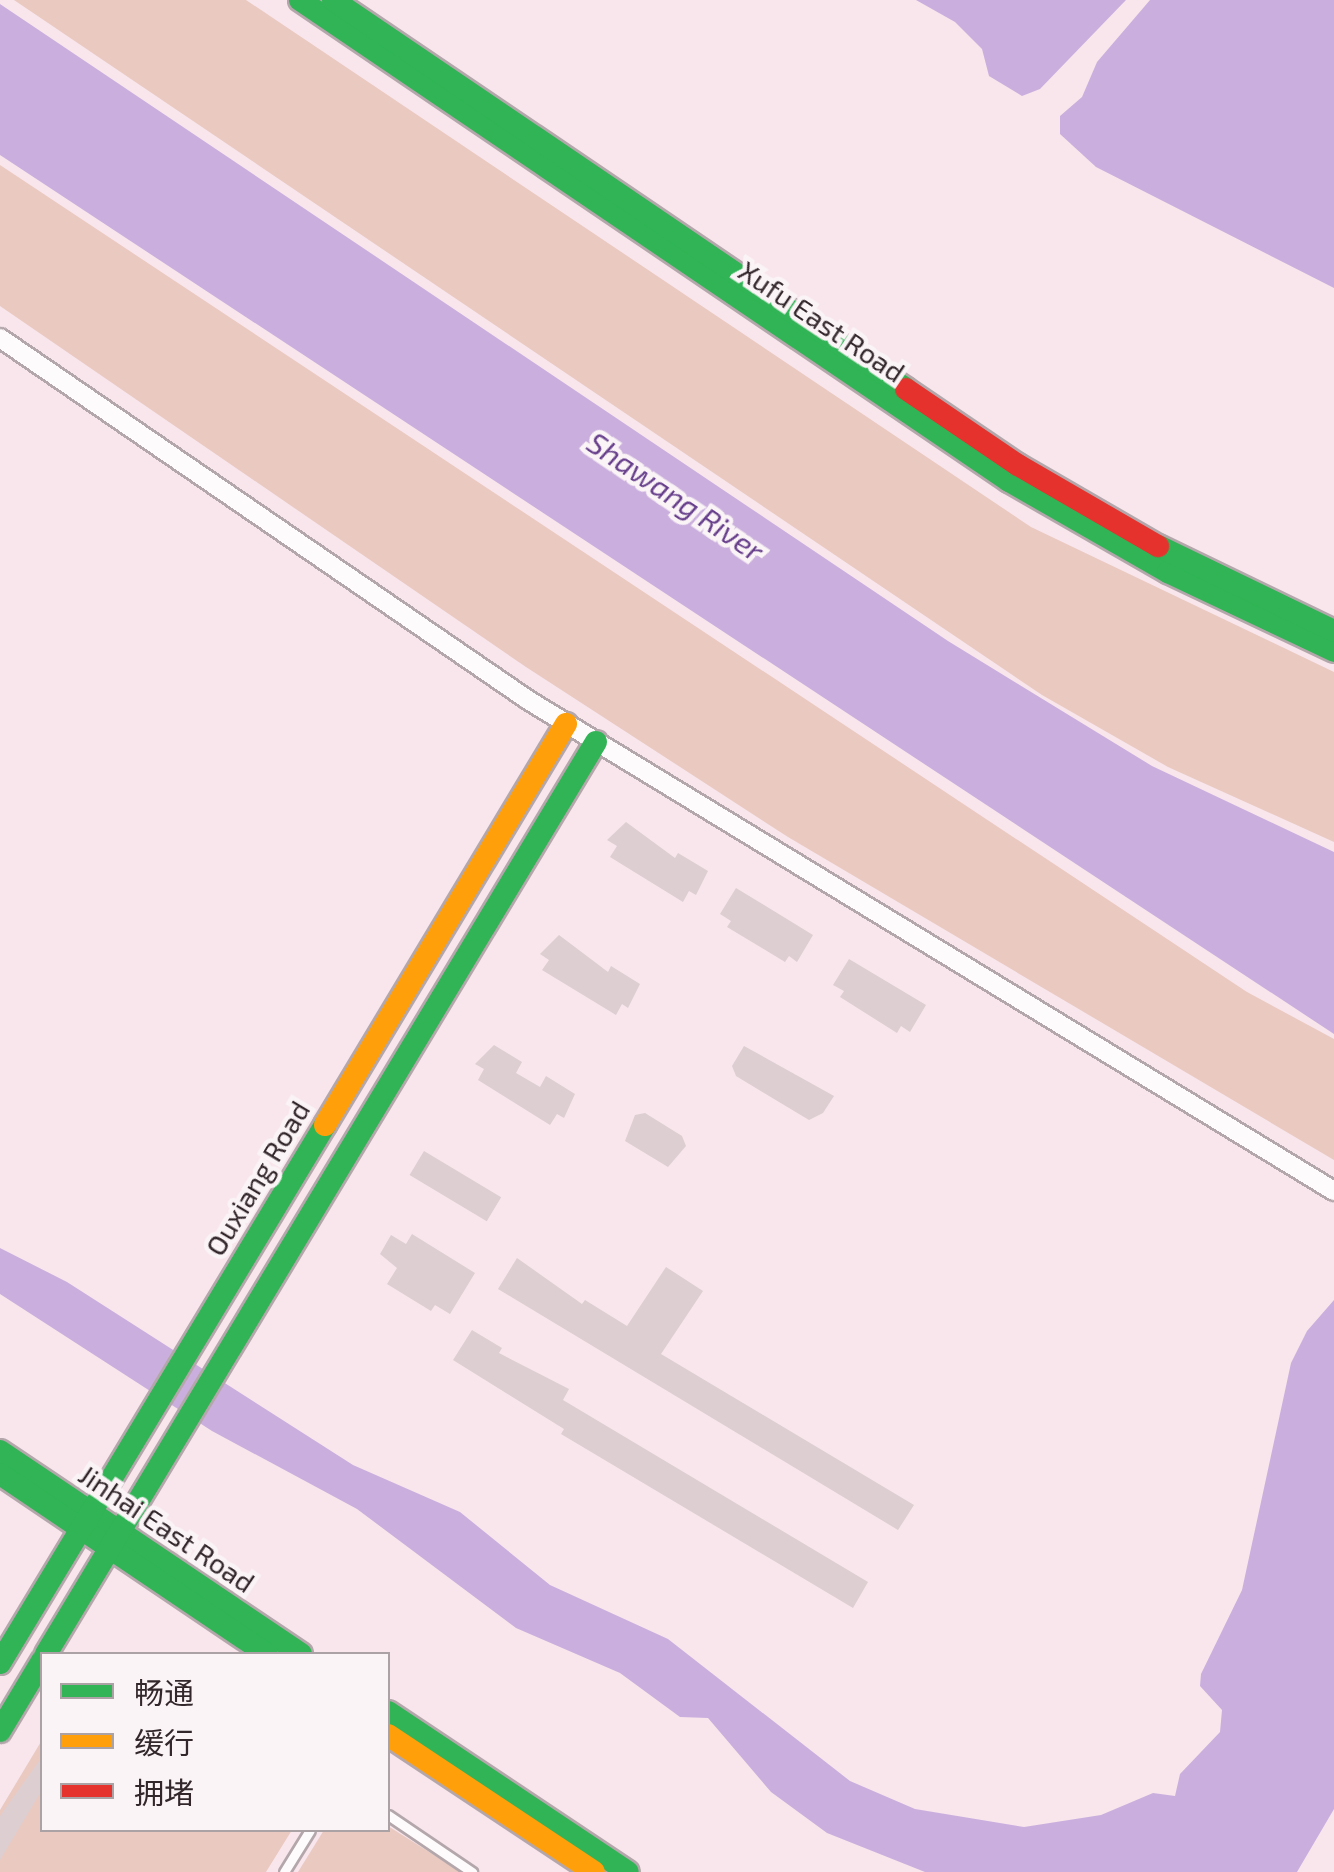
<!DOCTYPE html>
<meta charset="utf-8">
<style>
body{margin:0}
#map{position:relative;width:1334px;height:1872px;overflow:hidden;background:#f8e6ec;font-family:"Exo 2","Noto Sans SC",sans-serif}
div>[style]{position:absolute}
.green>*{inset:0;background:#eac9c1}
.water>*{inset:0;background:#caafde}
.building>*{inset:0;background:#ddced1;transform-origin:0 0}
.roads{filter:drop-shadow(2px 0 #b4a7ab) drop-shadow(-2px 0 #b4a7ab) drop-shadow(0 2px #b4a7ab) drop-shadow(0 -2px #b4a7ab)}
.lane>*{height:9px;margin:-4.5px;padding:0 4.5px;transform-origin:4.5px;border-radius:4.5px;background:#fefbfc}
.street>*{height:18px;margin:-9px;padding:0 9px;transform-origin:9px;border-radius:9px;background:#fefbfc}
.fast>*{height:22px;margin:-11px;padding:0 11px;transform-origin:11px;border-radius:11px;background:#30b455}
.slow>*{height:22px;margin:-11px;padding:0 11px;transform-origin:11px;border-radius:11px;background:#ff9f0a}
.jam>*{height:22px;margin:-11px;padding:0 11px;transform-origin:11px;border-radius:11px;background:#e5322d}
span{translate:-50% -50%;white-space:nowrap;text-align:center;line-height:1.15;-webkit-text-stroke:9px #fbf4f6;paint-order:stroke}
.street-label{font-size:28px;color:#32272b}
.water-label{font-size:30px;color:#663e8b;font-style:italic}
.legend{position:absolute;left:40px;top:1652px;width:350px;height:180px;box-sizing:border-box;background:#fbf4f6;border:2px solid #aba2a5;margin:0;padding:12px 18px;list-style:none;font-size:30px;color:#32272b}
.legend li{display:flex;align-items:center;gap:20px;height:50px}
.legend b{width:50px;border:2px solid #aba2a5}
</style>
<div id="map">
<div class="green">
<div style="clip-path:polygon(14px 0,246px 0,1031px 527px,1334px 672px,1334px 842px,1168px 767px,1042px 695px)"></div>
<div style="clip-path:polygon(0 165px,1247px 992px,1334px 1039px,1334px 1160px,788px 837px,526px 667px,0 306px)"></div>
<div style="clip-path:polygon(42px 1740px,42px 1830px,292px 1830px,266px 1872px,0 1872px,0 1810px)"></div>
<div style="clip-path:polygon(388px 1826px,461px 1872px,298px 1872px,324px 1830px)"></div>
</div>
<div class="water">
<div style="clip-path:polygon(916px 0,1126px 0,1040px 89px,1022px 96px,989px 76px,982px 49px,955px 22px)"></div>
<div style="clip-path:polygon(1150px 0,1334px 0,1334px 288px,1096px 167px,1060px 134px,1060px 116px,1082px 97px,1097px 62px)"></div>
<div style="clip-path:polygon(0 4px,948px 641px,1152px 766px,1334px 852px,1334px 1034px,0 155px)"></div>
<div style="clip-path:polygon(0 1248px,67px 1282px,353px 1465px,460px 1512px,550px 1585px,668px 1639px,850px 1781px,915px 1809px,1024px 1827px,1101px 1815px,1153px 1793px,1175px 1796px,1180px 1774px,1220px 1732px,1222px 1710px,1200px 1686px,1201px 1674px,1242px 1590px,1291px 1363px,1307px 1331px,1334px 1300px,1334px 1809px,1297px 1872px,925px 1872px,827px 1833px,771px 1792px,708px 1718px,680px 1717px,620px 1673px,516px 1628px,357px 1509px,212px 1431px,0 1294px)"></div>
</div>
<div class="building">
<div style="clip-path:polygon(626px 822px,675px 858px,678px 853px,708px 871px,696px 895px,689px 891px,683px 902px,610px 857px,617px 846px,607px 840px)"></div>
<div style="clip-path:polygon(736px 888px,813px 935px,797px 962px,789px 956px,785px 962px,727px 927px,731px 921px,720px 914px)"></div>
<div style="clip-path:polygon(559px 935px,608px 972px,611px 966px,640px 984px,628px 1008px,622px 1004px,616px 1015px,542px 970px,549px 960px,540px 954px)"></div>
<div style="clip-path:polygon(849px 959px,926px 1005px,910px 1032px,901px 1026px,897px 1033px,840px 997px,844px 991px,833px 985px)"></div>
<div style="clip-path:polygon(494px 1045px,522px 1062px,516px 1073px,540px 1087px,546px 1076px,575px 1094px,564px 1118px,557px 1114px,550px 1125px,478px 1080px,484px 1069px,475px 1064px)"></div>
<div style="clip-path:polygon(744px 1046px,834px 1096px,823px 1113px,809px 1120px,736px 1076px,732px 1066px)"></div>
<div style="clip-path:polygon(645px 1113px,682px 1136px,686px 1146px,668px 1167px,625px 1141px,635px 1115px)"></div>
<div style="left:424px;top:1151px;width:90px;height:28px;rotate:31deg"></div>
<div style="clip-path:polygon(412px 1234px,475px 1273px,450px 1314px,435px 1305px,431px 1311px,387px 1284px,397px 1268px,380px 1254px,391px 1235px,406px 1244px)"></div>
<div style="clip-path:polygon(517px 1258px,582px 1304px,585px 1300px,627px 1326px,666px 1267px,703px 1291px,661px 1354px,914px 1505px,898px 1530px,498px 1289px)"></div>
<div style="clip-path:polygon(472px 1330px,502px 1348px,499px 1353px,569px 1389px,563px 1400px,868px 1582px,853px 1608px,561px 1434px,564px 1429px,453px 1360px)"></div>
<div style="clip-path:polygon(42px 1757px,42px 1790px,0 1860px,0 1816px)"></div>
</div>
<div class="roads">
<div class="lane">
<div style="left:388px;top:1815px;width:102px;rotate:34.2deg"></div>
<div style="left:284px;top:1872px;width:49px;rotate:-58.2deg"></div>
</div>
<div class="street">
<div style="left:0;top:338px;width:640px;rotate:34.43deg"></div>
<div style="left:528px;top:700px;width:944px;rotate:31.35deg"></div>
</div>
<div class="fast">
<div style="left:300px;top:0;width:857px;rotate:34.15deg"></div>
<div style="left:1009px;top:481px;width:183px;rotate:29.8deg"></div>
<div style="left:1168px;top:572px;width:184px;rotate:25.4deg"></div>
<div style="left:333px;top:0;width:693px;rotate:34.17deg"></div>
<div style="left:1158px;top:546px;width:195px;rotate:25.8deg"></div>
<div style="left:0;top:1451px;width:363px;rotate:34deg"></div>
<div style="left:0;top:1474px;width:322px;rotate:34deg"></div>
<div style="left:46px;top:1654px;width:1065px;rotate:-58.91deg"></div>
<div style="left:0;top:1663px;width:629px;rotate:-58.86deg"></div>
<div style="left:388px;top:1712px;width:288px;rotate:33.7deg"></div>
<div style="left:0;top:1731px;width:82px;rotate:-59deg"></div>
</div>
<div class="slow">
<div style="left:325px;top:1125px;width:468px;rotate:-59deg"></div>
<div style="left:388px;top:1735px;width:247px;rotate:33.6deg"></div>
</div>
<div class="jam">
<div style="left:906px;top:389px;width:135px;rotate:34.2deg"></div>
<div style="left:1018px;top:465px;width:162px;rotate:30.1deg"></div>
</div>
</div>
<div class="street-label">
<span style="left:822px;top:321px;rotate:34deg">Xufu East Road</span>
<span style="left:257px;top:1178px;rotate:-59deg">Ouxiang Road</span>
<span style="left:167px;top:1528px;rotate:34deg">Jinhai East Road</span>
</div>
<div class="water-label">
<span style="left:676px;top:496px;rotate:34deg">Shawang River</span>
</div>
<ul class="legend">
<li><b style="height:12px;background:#30b455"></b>畅通</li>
<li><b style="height:12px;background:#ff9f0a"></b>缓行</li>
<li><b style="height:12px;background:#e5322d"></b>拥堵</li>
</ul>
</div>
